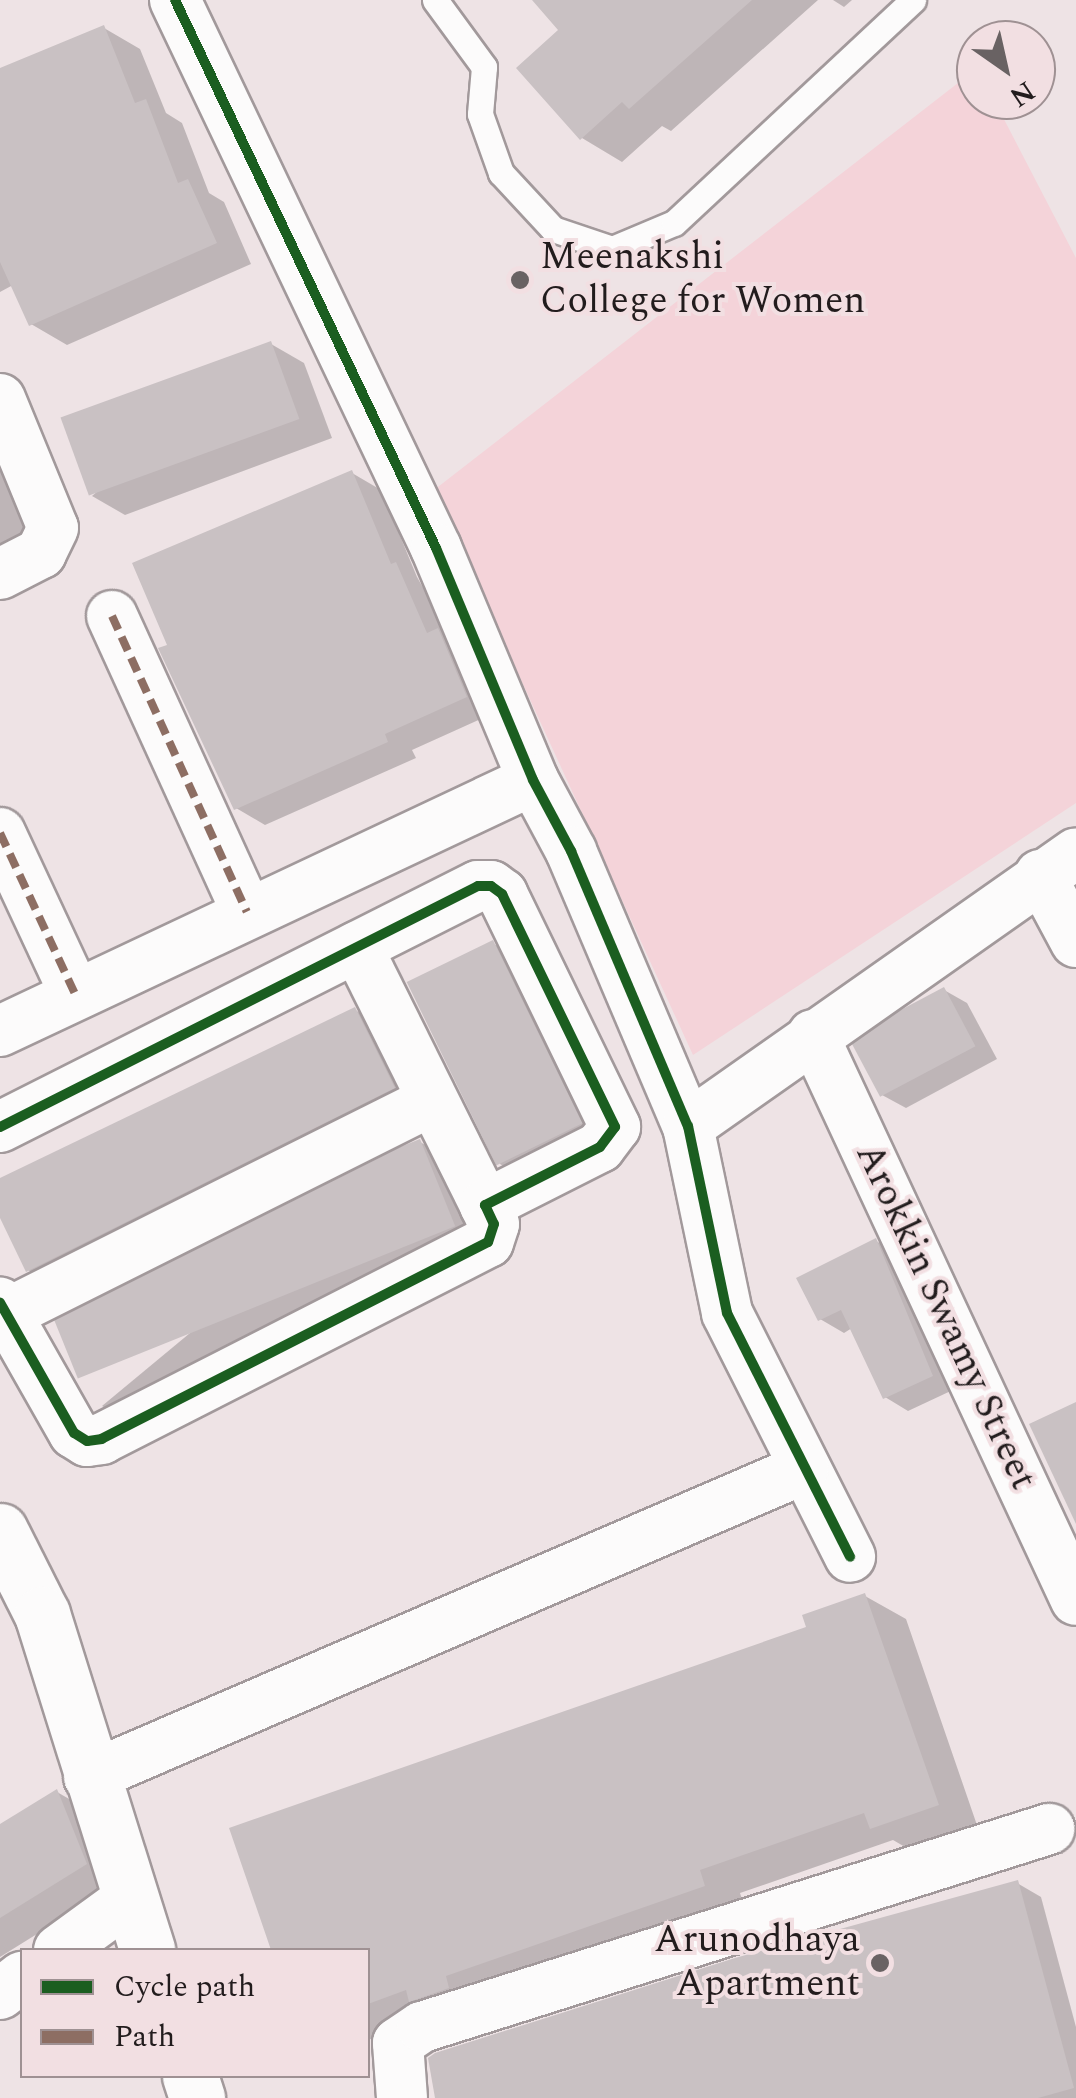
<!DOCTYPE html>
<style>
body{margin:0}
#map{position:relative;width:1076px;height:2098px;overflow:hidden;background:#eee3e5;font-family:Spectral,serif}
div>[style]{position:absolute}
.green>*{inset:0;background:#f4d3d9}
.shadow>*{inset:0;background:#0003}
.building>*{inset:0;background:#c9c1c3;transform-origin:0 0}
.roads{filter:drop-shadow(2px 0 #a2999b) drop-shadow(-2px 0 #a2999b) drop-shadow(0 2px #a2999b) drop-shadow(0 -2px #a2999b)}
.service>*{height:25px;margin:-12.5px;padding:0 12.5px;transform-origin:12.5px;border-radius:12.5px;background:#fcfbfb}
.minor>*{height:50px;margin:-25px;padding:0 25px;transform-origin:25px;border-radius:25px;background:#fcfbfb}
.tertiary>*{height:55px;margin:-27.5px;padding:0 27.5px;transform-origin:27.5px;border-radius:27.5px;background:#fcfbfb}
.quiet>*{height:8px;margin-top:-4px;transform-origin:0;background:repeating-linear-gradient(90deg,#8d6e63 0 15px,transparent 0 23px)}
.cycleway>*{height:10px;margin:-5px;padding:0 5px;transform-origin:5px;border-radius:5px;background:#1b5e20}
.dots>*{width:28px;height:28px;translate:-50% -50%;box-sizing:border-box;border:5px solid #f2dfe2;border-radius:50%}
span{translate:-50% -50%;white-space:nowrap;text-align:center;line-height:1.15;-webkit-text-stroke:8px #f2dfe2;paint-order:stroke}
.poi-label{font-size:38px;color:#221c1d}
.left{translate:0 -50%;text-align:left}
.right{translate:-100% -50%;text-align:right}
.street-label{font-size:38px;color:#221c1d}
.legend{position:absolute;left:20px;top:1948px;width:350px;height:130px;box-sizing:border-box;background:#f2dfe2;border:2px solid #9f9193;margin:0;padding:12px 18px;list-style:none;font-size:30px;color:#221c1d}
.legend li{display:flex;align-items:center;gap:20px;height:50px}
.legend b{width:50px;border:2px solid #9f9193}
.north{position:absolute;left:956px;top:20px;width:100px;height:100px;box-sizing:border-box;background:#f2dfe2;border:2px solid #9f9193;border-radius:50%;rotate:146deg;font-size:28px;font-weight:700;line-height:40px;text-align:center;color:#221c1d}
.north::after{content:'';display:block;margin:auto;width:35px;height:45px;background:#696263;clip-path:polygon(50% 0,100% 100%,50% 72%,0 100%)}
</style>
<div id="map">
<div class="green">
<div style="clip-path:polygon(976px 69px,976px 100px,994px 100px,1076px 258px,1076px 803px,693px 1055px,434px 490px)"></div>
</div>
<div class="shadow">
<div style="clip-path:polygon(535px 0,818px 0,671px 131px,662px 126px,622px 162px,582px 138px,562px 30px)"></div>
<div style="clip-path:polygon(833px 0,852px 0,844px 7px)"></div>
<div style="clip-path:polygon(104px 28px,140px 49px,166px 113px,182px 123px,209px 193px,224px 202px,251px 264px,67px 345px,31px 324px,13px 285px,0 292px,0 71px)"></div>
<div style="clip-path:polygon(271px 344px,304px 363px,332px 438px,125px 515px,92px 496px)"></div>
<div style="clip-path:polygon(0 425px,56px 548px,0 594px)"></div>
<div style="clip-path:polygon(352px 473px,381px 490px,417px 577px,494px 713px,412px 750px,416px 758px,265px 825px,236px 808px,170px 646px)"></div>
<div style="clip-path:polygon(492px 943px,526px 962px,613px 1143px,533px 1184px,500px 1164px)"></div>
<div style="clip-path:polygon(944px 990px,967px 1003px,997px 1059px,906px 1108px,882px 1095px)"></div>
<div style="clip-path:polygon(355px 1010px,395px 1034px,434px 1111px,68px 1294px,28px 1270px,0 1212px,0 1181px)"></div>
<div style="clip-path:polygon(420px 1142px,461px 1165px,492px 1227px,143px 1429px,102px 1406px)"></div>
<div style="clip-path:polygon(876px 1241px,899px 1254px,955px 1389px,908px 1411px,885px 1397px,852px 1328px,844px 1333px,820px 1319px)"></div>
<div style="clip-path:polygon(865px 1596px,906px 1619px,978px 1828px,912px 1851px,893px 1840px,740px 1893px,745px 1909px,368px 2040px,368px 1950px,274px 1950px,232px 1829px,810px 1628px)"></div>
<div style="clip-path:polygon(57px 1792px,90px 1811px,119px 1883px,0 1957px,0 1827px)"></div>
<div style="clip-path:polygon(1017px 1883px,1041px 1897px,1076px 2027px,1076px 2098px,441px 2098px)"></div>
</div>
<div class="building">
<div style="clip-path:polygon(532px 0,752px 0,629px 109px,622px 102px,580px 140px,516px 68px,558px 30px)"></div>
<div style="clip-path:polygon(104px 25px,135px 103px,146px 99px,178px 183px,188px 179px,217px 243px,29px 326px,0 262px,0 68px)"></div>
<div style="left:271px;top:341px;width:83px;height:224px;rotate:70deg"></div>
<div style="clip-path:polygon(352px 470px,391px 564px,396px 562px,427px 633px,438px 628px,467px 697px,385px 734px,388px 742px,234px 810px,158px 648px,167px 645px,132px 563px)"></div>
<div style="left:493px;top:940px;width:204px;height:96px;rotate:64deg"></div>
<div style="left:944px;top:987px;width:67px;height:108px;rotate:62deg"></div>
<div style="clip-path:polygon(355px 1007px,395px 1088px,26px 1272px,0 1218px,0 1178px)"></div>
<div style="left:420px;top:1139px;width:94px;height:407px;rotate:68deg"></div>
<div style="clip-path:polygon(876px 1238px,933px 1376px,883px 1399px,841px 1310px,818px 1321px,796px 1278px)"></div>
<div style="clip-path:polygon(1076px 1402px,1076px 1524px,1029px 1424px)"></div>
<div style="clip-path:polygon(865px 1593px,939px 1805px,870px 1829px,864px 1813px,700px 1870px,705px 1886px,446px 1976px,449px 1988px,409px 2002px,406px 1990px,368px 2004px,368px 1950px,271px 1950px,229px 1828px,806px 1627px,802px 1615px)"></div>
<div style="clip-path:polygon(57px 1789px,87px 1864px,0 1918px,0 1824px)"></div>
<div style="clip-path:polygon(1018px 1880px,1074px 2088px,1038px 2098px,435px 2098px,428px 2058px,435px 2053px,735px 1958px)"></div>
</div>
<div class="roads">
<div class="service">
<div style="left:435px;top:0;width:83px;rotate:53.8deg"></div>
<div style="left:484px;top:67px;width:47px;rotate:94.9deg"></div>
<div style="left:480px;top:114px;width:63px;rotate:70.4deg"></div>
<div style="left:501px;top:173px;width:76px;rotate:47.1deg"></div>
<div style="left:553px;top:229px;width:62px;rotate:18.7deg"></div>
<div style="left:612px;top:249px;width:67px;rotate:-22.8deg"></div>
<div style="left:674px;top:223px;width:327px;rotate:-43deg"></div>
</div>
<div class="minor">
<div style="left:175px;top:0;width:607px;rotate:64.53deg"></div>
<div style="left:436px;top:548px;width:251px;rotate:67.3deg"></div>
<div style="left:533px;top:780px;width:81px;rotate:61.8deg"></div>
<div style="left:571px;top:851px;width:299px;rotate:67deg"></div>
<div style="left:688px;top:1126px;width:191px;rotate:78.2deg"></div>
<div style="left:727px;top:1313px;width:273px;rotate:63.2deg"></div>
<div style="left:0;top:399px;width:139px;rotate:67.7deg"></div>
<div style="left:53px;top:528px;width:28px;rotate:116deg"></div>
<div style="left:41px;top:553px;width:46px;rotate:152.9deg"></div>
<div style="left:112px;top:616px;width:325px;rotate:65.5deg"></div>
<div style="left:0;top:833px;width:178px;rotate:65deg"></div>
<div style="left:1040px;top:875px;width:76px;rotate:61.8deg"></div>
<div style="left:357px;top:947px;width:288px;rotate:63.6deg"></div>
<div style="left:0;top:1031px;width:589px;rotate:-25.22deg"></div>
<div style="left:813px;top:1035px;width:623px;rotate:65.04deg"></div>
<div style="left:688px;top:1126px;width:474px;rotate:-35.1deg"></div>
<div style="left:0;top:1127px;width:535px;rotate:-26.76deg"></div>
<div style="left:478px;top:886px;width:13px"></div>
<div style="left:491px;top:886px;width:14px;rotate:36deg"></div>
<div style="left:502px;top:894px;width:259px;rotate:64.1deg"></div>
<div style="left:615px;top:1127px;width:25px;rotate:127deg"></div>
<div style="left:600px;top:1147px;width:129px;rotate:153.2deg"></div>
<div style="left:485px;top:1205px;width:21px;rotate:65deg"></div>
<div style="left:494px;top:1224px;width:19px;rotate:108deg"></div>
<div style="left:488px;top:1242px;width:433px;rotate:153deg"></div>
<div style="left:102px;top:1439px;width:15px;rotate:172deg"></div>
<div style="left:87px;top:1441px;width:15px;rotate:-148deg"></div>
<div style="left:74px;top:1433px;width:150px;rotate:-119.6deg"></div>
<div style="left:0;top:1317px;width:483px;rotate:-26.6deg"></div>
<div style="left:89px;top:1777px;width:778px;rotate:-23.33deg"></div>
<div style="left:59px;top:1950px;width:87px;rotate:-36.1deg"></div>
<div style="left:0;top:1994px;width:28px;rotate:-38deg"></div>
<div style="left:402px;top:2098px;width:55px;rotate:-94.2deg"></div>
<div style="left:398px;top:2043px;width:29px;rotate:-34deg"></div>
<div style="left:422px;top:2027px;width:658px;rotate:-17.53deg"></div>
</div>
<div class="tertiary">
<div style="left:0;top:1531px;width:93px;rotate:63.2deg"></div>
<div style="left:42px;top:1614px;width:352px;rotate:72.6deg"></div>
<div style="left:190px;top:2076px;width:23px;rotate:72deg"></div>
</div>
</div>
<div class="quiet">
<div style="left:112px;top:616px;width:325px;rotate:65.5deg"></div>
<div style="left:0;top:833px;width:178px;rotate:65deg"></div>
</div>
<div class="cycleway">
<div style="left:175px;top:0;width:607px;rotate:64.53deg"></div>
<div style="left:436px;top:548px;width:251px;rotate:67.3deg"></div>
<div style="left:533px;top:780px;width:81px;rotate:61.8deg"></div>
<div style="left:571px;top:851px;width:299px;rotate:67deg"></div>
<div style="left:688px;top:1126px;width:191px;rotate:78.2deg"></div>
<div style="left:727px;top:1313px;width:273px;rotate:63.2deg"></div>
<div style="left:0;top:1127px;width:535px;rotate:-26.76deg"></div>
<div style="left:478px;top:886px;width:13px"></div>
<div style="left:491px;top:886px;width:14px;rotate:36deg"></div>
<div style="left:502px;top:894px;width:259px;rotate:64.1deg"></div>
<div style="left:615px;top:1127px;width:25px;rotate:127deg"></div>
<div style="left:600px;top:1147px;width:129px;rotate:153.2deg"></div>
<div style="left:485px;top:1205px;width:21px;rotate:65deg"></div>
<div style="left:494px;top:1224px;width:19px;rotate:108deg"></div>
<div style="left:488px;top:1242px;width:433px;rotate:153deg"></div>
<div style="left:102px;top:1439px;width:15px;rotate:172deg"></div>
<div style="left:87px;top:1441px;width:15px;rotate:-148deg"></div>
<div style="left:74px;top:1433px;width:150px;rotate:-119.6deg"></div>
</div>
<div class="dots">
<div style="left:520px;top:280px;background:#696263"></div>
<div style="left:880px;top:1963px;background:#696263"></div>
</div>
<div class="poi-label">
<span class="left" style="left:540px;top:280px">Meenakshi<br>College for Women</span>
<span class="right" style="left:860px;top:1963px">Arunodhaya<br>Apartment</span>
</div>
<div class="street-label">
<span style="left:945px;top:1317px;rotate:65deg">Arokkin Swamy Street</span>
</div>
<ul class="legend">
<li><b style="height:12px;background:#1b5e20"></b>Cycle path</li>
<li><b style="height:12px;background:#8d6e63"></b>Path</li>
</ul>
<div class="north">N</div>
</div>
